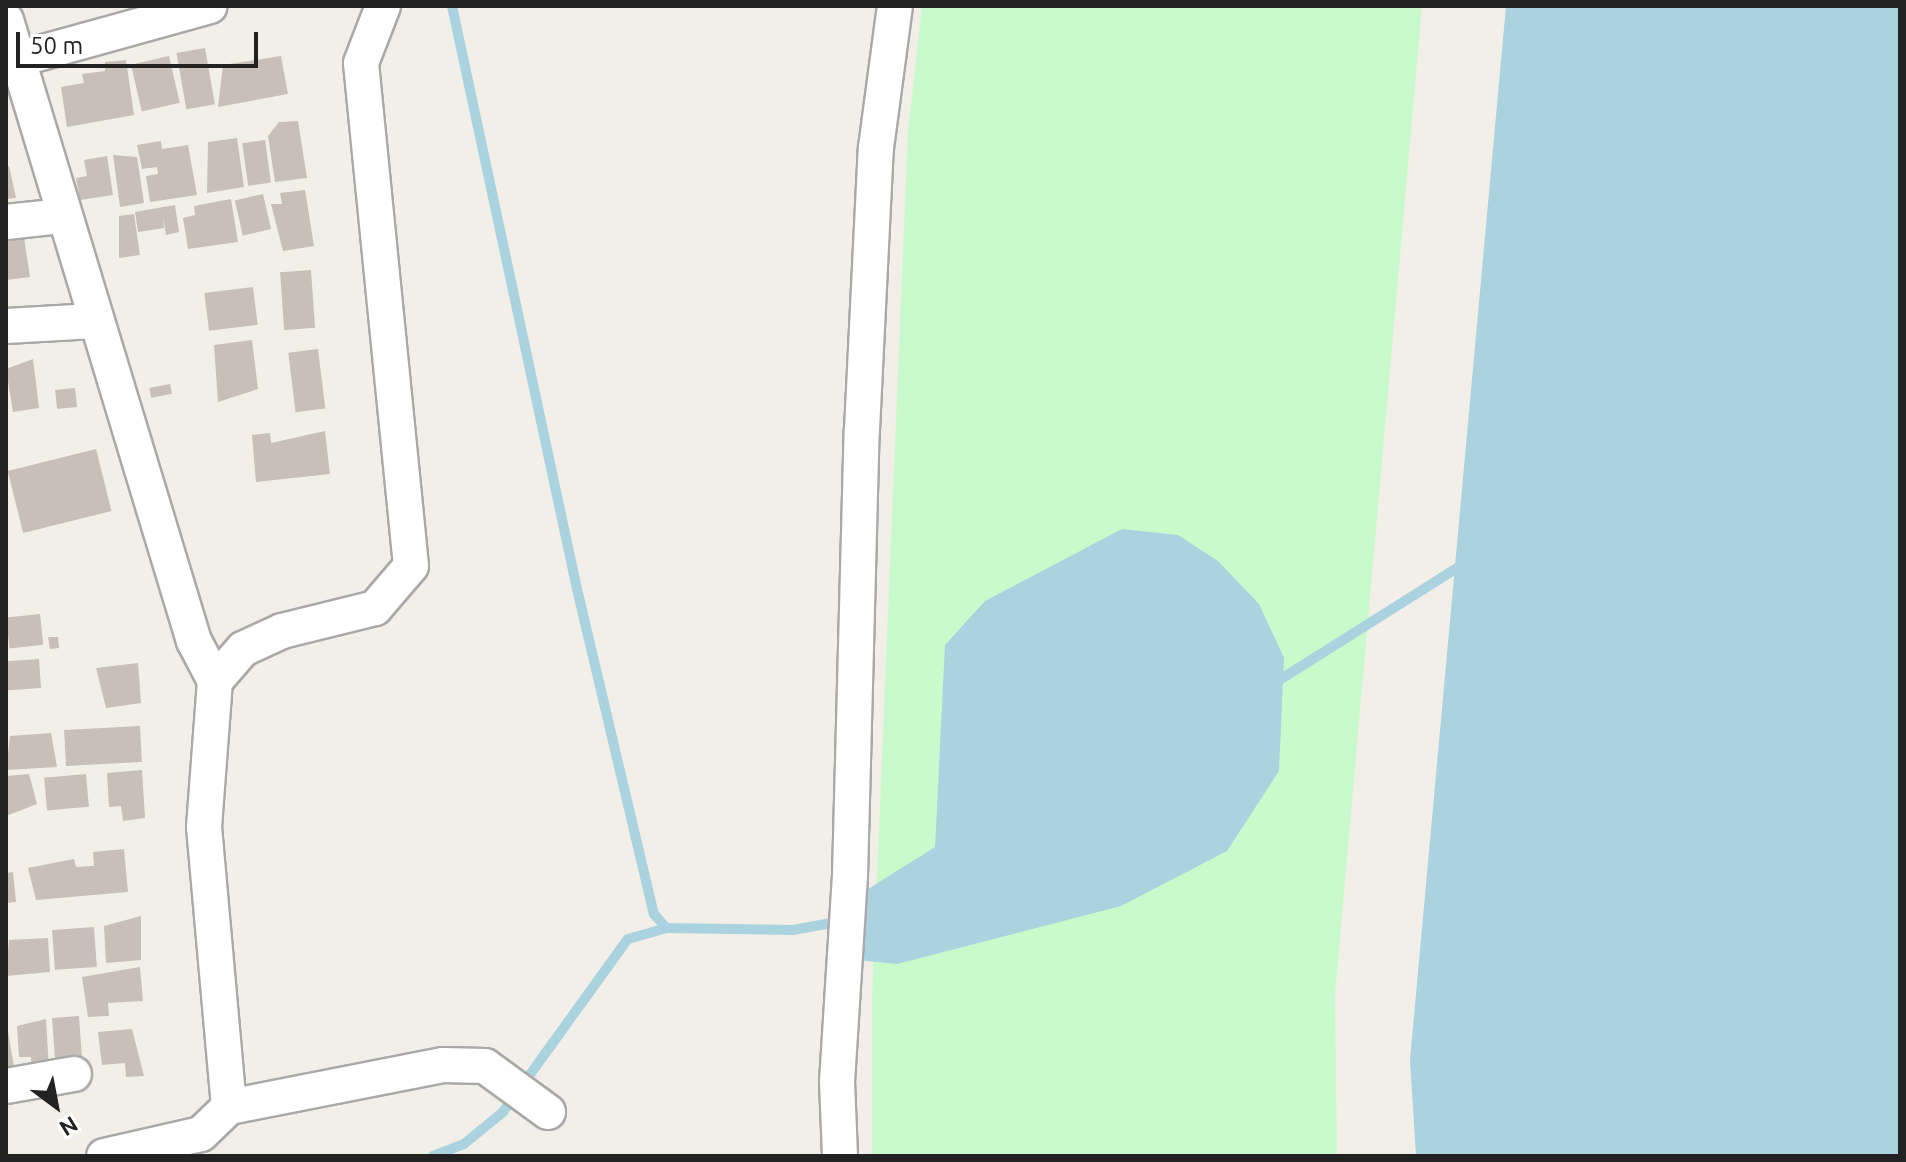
<!DOCTYPE html>
<style>
body{margin:0}
#map{position:relative;width:1906px;height:1162px;overflow:hidden;background:#f2efe9;font-family:Ubuntu,sans-serif}
div>[style]{position:absolute}
.park>*{inset:0;background:#c8facc}
.water>*{inset:0;background:#aad3df}
.stream>*{height:10px;margin:-5px;padding:0 5px;transform-origin:5px;border-radius:5px;background:#aad3df}
.building>*{inset:0;background:#c7bfb8;transform-origin:0 0}
.roads{filter:drop-shadow(2px 0 #a9a9a9) drop-shadow(-2px 0 #a9a9a9) drop-shadow(0 2px #a9a9a9) drop-shadow(0 -2px #a9a9a9)}
.street>*{height:34px;margin:-17px;padding:0 17px;transform-origin:17px;border-radius:17px;background:#fff}
span{translate:-50% -50%;white-space:nowrap;text-align:center;line-height:1.15;-webkit-text-stroke:6px #fff;paint-order:stroke}
.frame{position:absolute;inset:0;border:8px solid #222;pointer-events:none}
.north{position:absolute;left:16px;top:1066px;width:80px;height:80px;-webkit-text-stroke:6px #fff;paint-order:stroke;rotate:148deg;font-size:22px;font-weight:700;line-height:32px;text-align:center;color:#222}
.north::after{content:'';display:block;margin:auto;width:28px;height:36px;background:#222;clip-path:polygon(50% 0,100% 100%,50% 72%,0 100%)}
.scale{position:absolute;left:16px;top:32px;width:242px;height:36px;box-sizing:border-box;border:4px solid #222;border-top:0;padding-left:10px;font-size:24px;line-height:28px;white-space:nowrap;color:#222;-webkit-text-stroke:6px #fff;paint-order:stroke}
</style>
<div id="map">
<div class="park">
<div style="clip-path:polygon(922px 6px,1422px 6px,1335px 995px,1337px 1156px,872px 1156px,872px 997px,908px 132px)"></div>
</div>
<div class="water">
<div style="clip-path:polygon(1506px 6px,1900px 6px,1900px 1156px,1416px 1156px,1410px 1060px)"></div>
<div style="clip-path:polygon(1122px 529px,1178px 535px,1218px 561px,1259px 604px,1284px 658px,1279px 771px,1227px 851px,1121px 906px,897px 964px,857px 960px,865px 891px,935px 847px,945px 645px,985px 601px)"></div>
</div>
<div class="stream">
<div style="left:452px;top:6px;width:596px;rotate:77.9deg"></div>
<div style="left:577px;top:589px;width:334px;rotate:76.7deg"></div>
<div style="left:654px;top:914px;width:18px;rotate:49deg"></div>
<div style="left:1273px;top:684px;width:218px;rotate:-32.2deg"></div>
<div style="left:433px;top:1156px;width:33px;rotate:-21deg"></div>
<div style="left:464px;top:1144px;width:50px;rotate:-39.4deg"></div>
<div style="left:503px;top:1112px;width:213px;rotate:-54.2deg"></div>
<div style="left:628px;top:939px;width:40px;rotate:-16deg"></div>
<div style="left:666px;top:928px;width:127px;rotate:0.9deg"></div>
<div style="left:793px;top:930px;width:50px;rotate:-10.4deg"></div>
</div>
<div class="building">
<div style="left:205px;top:48px;width:57px;height:29px;rotate:80deg"></div>
<div style="left:169px;top:56px;width:48px;height:39px;rotate:77deg"></div>
<div style="clip-path:polygon(281px 56px,288px 94px,218px 107px,223px 65px)"></div>
<div style="clip-path:polygon(126px 60px,134px 115px,67px 127px,61px 87px,84px 83px,82px 74px,105px 71px,105px 62px)"></div>
<div style="clip-path:polygon(298px 121px,307px 178px,275px 182px,268px 136px,279px 122px)"></div>
<div style="clip-path:polygon(237px 138px,244px 187px,207px 193px,208px 142px)"></div>
<div style="left:265px;top:140px;width:43px;height:23px;rotate:82deg"></div>
<div style="clip-path:polygon(161px 141px,162px 149px,188px 145px,197px 195px,150px 202px,146px 176px,158px 174px,157px 167px,142px 169px,137px 145px)"></div>
<div style="clip-path:polygon(113px 155px,137px 157px,144px 203px,120px 207px)"></div>
<div style="clip-path:polygon(107px 156px,113px 195px,80px 200px,76px 178px,87px 176px,84px 160px)"></div>
<div style="clip-path:polygon(9px 166px,16px 198px,6px 199px,6px 167px)"></div>
<div style="clip-path:polygon(305px 190px,314px 246px,283px 251px,271px 204px,282px 204px,280px 193px)"></div>
<div style="left:263px;top:194px;width:36px;height:29px;rotate:77deg"></div>
<div style="clip-path:polygon(231px 199px,238px 242px,188px 249px,183px 218px,195px 215px,194px 206px)"></div>
<div style="clip-path:polygon(175px 205px,179px 232px,166px 235px,163px 217px,164px 228px,138px 232px,135px 212px)"></div>
<div style="clip-path:polygon(134px 214px,140px 255px,119px 258px,119px 216px)"></div>
<div style="clip-path:polygon(23px 231px,30px 277px,6px 280px,6px 234px)"></div>
<div style="left:311px;top:270px;width:58px;height:31px;rotate:86deg"></div>
<div style="left:253px;top:287px;width:38px;height:49px;rotate:83deg"></div>
<div style="clip-path:polygon(252px 340px,258px 389px,218px 402px,214px 345px)"></div>
<div style="left:318px;top:349px;width:60px;height:30px;rotate:83deg"></div>
<div style="clip-path:polygon(33px 359px,39px 408px,13px 412px,6px 369px)"></div>
<div style="left:170px;top:384px;width:10px;height:21px;rotate:79deg"></div>
<div style="left:75px;top:388px;width:19px;height:20px;rotate:84deg"></div>
<div style="clip-path:polygon(325px 431px,330px 474px,256px 482px,252px 435px,270px 433px,271px 443px)"></div>
<div style="left:96px;top:449px;width:64px;height:91px;rotate:76deg"></div>
<div style="left:40px;top:614px;width:31px;height:34px;rotate:84deg"></div>
<div style="clip-path:polygon(48px 637px,58px 637px,59px 648px,50px 649px)"></div>
<div style="left:39px;top:659px;width:29px;height:33px;rotate:86deg"></div>
<div style="clip-path:polygon(138px 663px,141px 703px,106px 708px,96px 668px)"></div>
<div style="left:140px;top:726px;width:36px;height:76px;rotate:87deg"></div>
<div style="clip-path:polygon(51px 733px,57px 767px,6px 770px,10px 736px)"></div>
<div style="clip-path:polygon(142px 770px,145px 818px,123px 821px,121px 806px,109px 807px,107px 773px)"></div>
<div style="clip-path:polygon(29px 774px,37px 804px,6px 816px,6px 776px)"></div>
<div style="left:86px;top:774px;width:33px;height:42px;rotate:85deg"></div>
<div style="clip-path:polygon(124px 849px,128px 892px,36px 900px,28px 868px,74px 859px,76px 867px,94px 866px,93px 852px)"></div>
<div style="clip-path:polygon(13px 872px,16px 902px,6px 903px,6px 873px)"></div>
<div style="clip-path:polygon(141px 916px,141px 960px,106px 963px,104px 926px)"></div>
<div style="left:94px;top:927px;width:40px;height:42px;rotate:86deg"></div>
<div style="clip-path:polygon(48px 938px,50px 972px,6px 976px,9px 940px)"></div>
<div style="clip-path:polygon(140px 967px,143px 1001px,108px 1003px,109px 1016px,88px 1017px,82px 977px)"></div>
<div style="left:79px;top:1016px;width:40px;height:27px;rotate:86deg"></div>
<div style="clip-path:polygon(6px 1019px,14px 1067px,6px 1068px)"></div>
<div style="clip-path:polygon(46px 1019px,49px 1069px,32px 1070px,31px 1057px,19px 1057px,17px 1026px)"></div>
<div style="clip-path:polygon(132px 1029px,144px 1076px,126px 1077px,125px 1063px,102px 1065px,98px 1032px)"></div>
</div>
<div class="roads">
<div class="street">
<div style="left:6px;top:20px;width:649px;rotate:73.16deg"></div>
<div style="left:194px;top:641px;width:45px;rotate:62.3deg"></div>
<div style="left:15px;top:60px;width:202px;rotate:-15.5deg"></div>
<div style="left:6px;top:222px;width:55px;rotate:-6.2deg"></div>
<div style="left:6px;top:326px;width:88px;rotate:-3.3deg"></div>
<div style="left:6px;top:1086px;width:69px;rotate:-10deg"></div>
<div style="left:229px;top:1107px;width:281px;rotate:-95.1deg"></div>
<div style="left:204px;top:827px;width:146px;rotate:-85.7deg"></div>
<div style="left:215px;top:681px;width:43px;rotate:-48.8deg"></div>
<div style="left:243px;top:649px;width:43px;rotate:-24.8deg"></div>
<div style="left:282px;top:631px;width:96px;rotate:-13.9deg"></div>
<div style="left:375px;top:608px;width:55px;rotate:-49.4deg"></div>
<div style="left:411px;top:566px;width:505px;rotate:-95.68deg"></div>
<div style="left:361px;top:63px;width:61px;rotate:-68.9deg"></div>
<div style="left:104px;top:1156px;width:99px;rotate:-12.8deg"></div>
<div style="left:201px;top:1134px;width:39px;rotate:-44deg"></div>
<div style="left:229px;top:1107px;width:218px;rotate:-11.1deg"></div>
<div style="left:443px;top:1065px;width:42px;rotate:1.4deg"></div>
<div style="left:485px;top:1066px;width:78px;rotate:36.1deg"></div>
<div style="left:840px;top:1156px;width:74px;rotate:-92.3deg"></div>
<div style="left:837px;top:1082px;width:206px;rotate:-86.4deg"></div>
<div style="left:850px;top:876px;width:446px;rotate:-88.5deg"></div>
<div style="left:862px;top:430px;width:282px;rotate:-87.2deg"></div>
<div style="left:876px;top:148px;width:143px;rotate:-82.4deg"></div>
</div>
</div>
<div class="frame"></div>
<div class="north">N</div>
<div class="scale">50 m</div>
</div>
